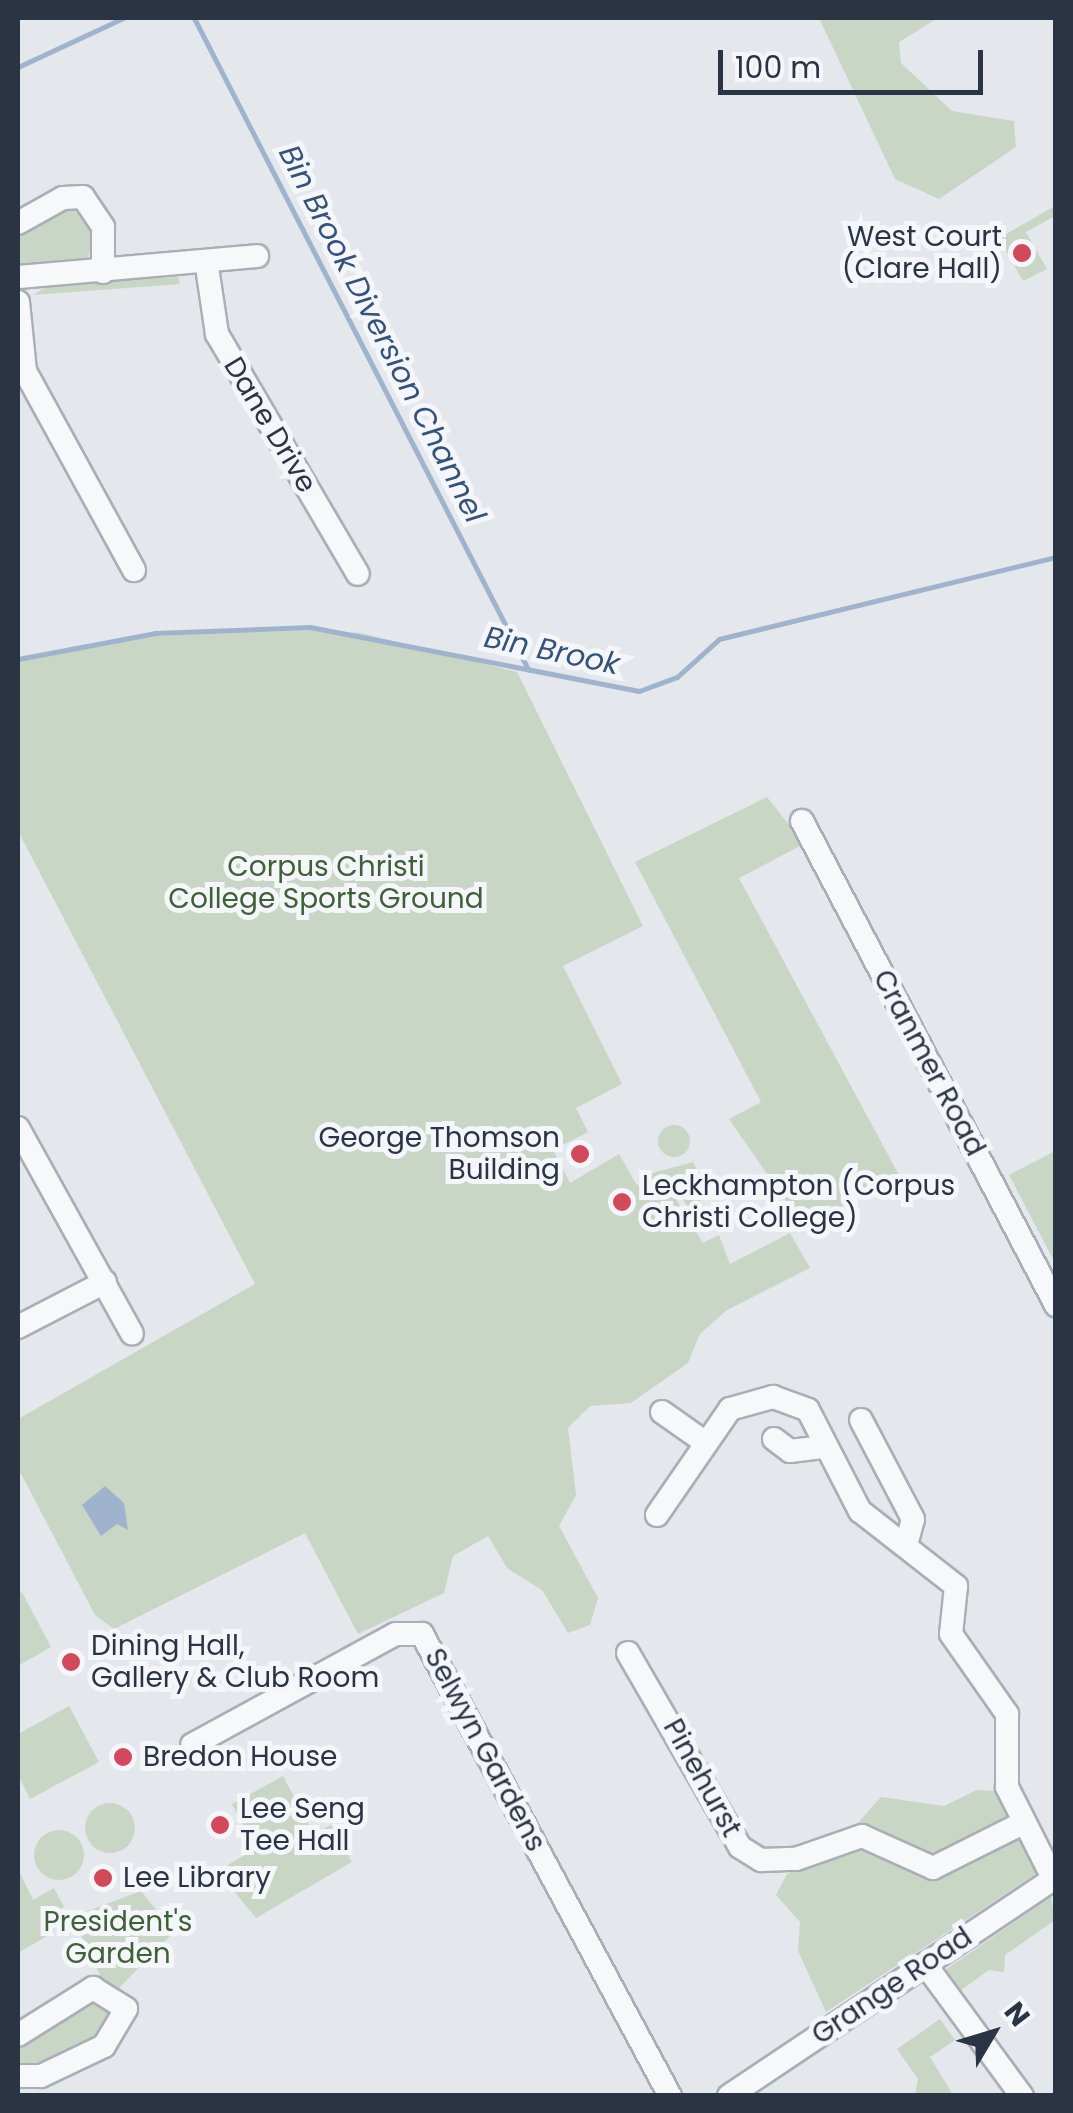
<!DOCTYPE html>
<style>
body{margin:0}
#map{position:relative;width:1073px;height:2113px;overflow:hidden;background:#e4e7ec;font-family:Poppins,sans-serif}
div>[style]{position:absolute}
.green>*{inset:0;background:#c9d6c5}
.round{border-radius:50%}
.water>*{inset:0;background:#9fb4cc}
.stream>*{height:5px;margin:-2.5px;padding:0 2.5px;transform-origin:2.5px;border-radius:2.5px;background:#9fb4cc}
.roads{filter:drop-shadow(2px 0 #a9aeb7) drop-shadow(-2px 0 #a9aeb7) drop-shadow(0 2px #a9aeb7) drop-shadow(0 -2px #a9aeb7)}
.minor>*{height:22px;margin:-11px;padding:0 11px;transform-origin:11px;border-radius:11px;background:#f7f8fa}
.dots>*{width:28px;height:28px;translate:-50% -50%;box-sizing:border-box;border:5px solid #f4f6f9;border-radius:50%}
span{translate:-50% -50%;white-space:nowrap;text-align:center;line-height:1.15;-webkit-text-stroke:10px #f4f6f9;paint-order:stroke}
.poi-label{font-size:28px;color:#2b3445}
.right{translate:-100% -50%;text-align:right}
.left{translate:0 -50%;text-align:left}
.street-label{font-size:28px;color:#2b3445}
.park-label{font-size:28px;color:#3f6138}
.water-label{font-size:30px;color:#34527a;font-style:italic}
.frame{position:absolute;inset:0;border:20px solid #2b3445;pointer-events:none}
.north{position:absolute;left:943px;top:1983px;width:100px;height:100px;-webkit-text-stroke:8px #f4f6f9;paint-order:stroke;rotate:52deg;font-size:28px;font-weight:700;line-height:40px;text-align:center;color:#2b3445}
.north::after{content:'';display:block;margin:auto;width:35px;height:45px;background:#2b3445;clip-path:polygon(50% 0,100% 100%,50% 72%,0 100%)}
.scale{position:absolute;left:718px;top:50px;width:265px;height:45px;box-sizing:border-box;border:5px solid #2b3445;border-top:0;padding-left:12px;font-size:30px;line-height:35px;white-space:nowrap;color:#2b3445;-webkit-text-stroke:8px #f4f6f9;paint-order:stroke}
</style>
<div id="map">
<div class="green">
<div style="clip-path:polygon(819px 18px,938px 18px,899px 42px,901px 63px,952px 111px,1014px 121px,1016px 147px,939px 199px,895px 179px)"></div>
<div style="clip-path:polygon(68px 206px,96px 228px,88px 258px,18px 269px,18px 234px)"></div>
<div style="clip-path:polygon(1055px 206px,1055px 216px,1026px 232px,1047px 269px,1023px 281px,999px 238px)"></div>
<div style="clip-path:polygon(178px 277px,180px 284px,33px 295px,53px 283px)"></div>
<div style="clip-path:polygon(310px 630px,361px 633px,517px 672px,643px 926px,563px 966px,622px 1084px,576px 1108px,588px 1132px,553px 1150px,570px 1183px,619px 1154px,636px 1184px,676px 1199px,703px 1243px,719px 1235px,730px 1264px,790px 1233px,810px 1268px,727px 1310px,700px 1334px,688px 1363px,631px 1403px,590px 1406px,568px 1428px,576px 1495px,559px 1526px,598px 1598px,590px 1625px,568px 1633px,542px 1590px,507px 1568px,488px 1536px,453px 1556px,444px 1593px,358px 1634px,305px 1533px,114px 1629px,95px 1615px,18px 1468px,18px 1419px,255px 1284px,18px 831px,18px 661px,156px 636px)"></div>
<div style="clip-path:polygon(767px 797px,804px 844px,739px 878px,900px 1177px,803px 1226px,729px 1119px,761px 1102px,635px 862px)"></div>
<div class="round" style="left:658px;top:1125px;width:32px;height:32px"></div>
<div style="clip-path:polygon(1055px 1151px,1055px 1263px,1009px 1175px)"></div>
<div style="clip-path:polygon(693px 1162px,707px 1188px,693px 1213px,672px 1186px,638px 1177px)"></div>
<div style="clip-path:polygon(22px 1592px,51px 1647px,18px 1666px,18px 1594px)"></div>
<div style="clip-path:polygon(69px 1706px,99px 1762px,30px 1799px,18px 1775px,18px 1734px)"></div>
<div style="clip-path:polygon(283px 1776px,314px 1834px,331px 1825px,352px 1862px,256px 1918px,217px 1871px,256px 1849px,232px 1804px)"></div>
<div style="clip-path:polygon(977px 1790px,997px 1791px,1040px 1871px,826px 2012px,798px 1951px,800px 1922px,776px 1895px,787px 1874px,832px 1852px,881px 1797px,944px 1806px)"></div>
<div class="round" style="left:85px;top:1803px;width:50px;height:50px"></div>
<div class="round" style="left:34px;top:1830px;width:50px;height:50px"></div>
<div style="clip-path:polygon(18px 1869px,33px 1900px,54px 1888px,64px 1907px,54px 1912px,54px 1932px,18px 1953px)"></div>
<div style="clip-path:polygon(141px 1891px,174px 1932px,119px 1988px,103px 1981px,72px 1917px)"></div>
<div style="clip-path:polygon(1051px 1897px,1055px 1920px,1005px 1955px,1004px 1972px,989px 1970px,961px 1990px,945px 1970px)"></div>
<div style="clip-path:polygon(99px 2000px,110px 2006px,113px 2027px,56px 2064px,18px 2068px,18px 2044px,81px 2001px)"></div>
<div style="clip-path:polygon(940px 2019px,955px 2040px,930px 2057px,953px 2095px,915px 2095px,918px 2079px,897px 2049px)"></div>
</div>
<div class="water">
<div style="clip-path:polygon(105px 1486px,124px 1503px,128px 1530px,117px 1524px,101px 1536px,82px 1505px)"></div>
</div>
<div class="stream">
<div style="left:194px;top:18px;width:732px;rotate:62.84deg"></div>
<div style="left:18px;top:67px;width:116px;rotate:-25deg"></div>
<div style="left:18px;top:659px;width:139px;rotate:-10.7deg"></div>
<div style="left:155px;top:633px;width:155px;rotate:-2.2deg"></div>
<div style="left:310px;top:627px;width:335px;rotate:11deg"></div>
<div style="left:639px;top:691px;width:40px;rotate:-20.2deg"></div>
<div style="left:677px;top:677px;width:57px;rotate:-42.1deg"></div>
<div style="left:719px;top:639px;width:347px;rotate:-13.7deg"></div>
</div>
<div class="roads">
<div class="minor">
<div style="left:18px;top:223px;width:51px;rotate:-29.1deg"></div>
<div style="left:63px;top:198px;width:20px;rotate:-3deg"></div>
<div style="left:83px;top:197px;width:36px;rotate:56deg"></div>
<div style="left:103px;top:227px;width:45px;rotate:90deg"></div>
<div style="left:207px;top:267px;width:68px;rotate:81.5deg"></div>
<div style="left:217px;top:334px;width:278px;rotate:59.6deg"></div>
<div style="left:18px;top:277px;width:240px;rotate:-5deg"></div>
<div style="left:18px;top:302px;width:69px;rotate:84.2deg"></div>
<div style="left:25px;top:371px;width:227px;rotate:61.3deg"></div>
<div style="left:802px;top:821px;width:547px;rotate:62.31deg"></div>
<div style="left:18px;top:1128px;width:235px;rotate:61deg"></div>
<div style="left:18px;top:1327px;width:98px;rotate:-27.3deg"></div>
<div style="left:662px;top:1412px;width:54px;rotate:35.2deg"></div>
<div style="left:861px;top:1420px;width:112px;rotate:62.3deg"></div>
<div style="left:913px;top:1519px;width:27px;rotate:105deg"></div>
<div style="left:774px;top:1439px;width:20px;rotate:37deg"></div>
<div style="left:790px;top:1451px;width:34px;rotate:-7deg"></div>
<div style="left:657px;top:1515px;width:129px;rotate:-55.4deg"></div>
<div style="left:730px;top:1409px;width:45px;rotate:-15.6deg"></div>
<div style="left:773px;top:1397px;width:37px;rotate:20deg"></div>
<div style="left:808px;top:1410px;width:114px;rotate:62.8deg"></div>
<div style="left:860px;top:1511px;width:122px;rotate:38deg"></div>
<div style="left:956px;top:1586px;width:48px;rotate:95.9deg"></div>
<div style="left:951px;top:1634px;width:98px;rotate:55deg"></div>
<div style="left:1007px;top:1714px;width:73px;rotate:90deg"></div>
<div style="left:1007px;top:1787px;width:102px;rotate:63.2deg"></div>
<div style="left:628px;top:1653px;width:224px;rotate:60deg"></div>
<div style="left:740px;top:1847px;width:25px;rotate:32deg"></div>
<div style="left:761px;top:1860px;width:35px;rotate:-2deg"></div>
<div style="left:796px;top:1859px;width:70px;rotate:-19.2deg"></div>
<div style="left:862px;top:1836px;width:78px;rotate:24.3deg"></div>
<div style="left:933px;top:1868px;width:98px;rotate:-26.6deg"></div>
<div style="left:192px;top:1745px;width:232px;rotate:-28.6deg"></div>
<div style="left:396px;top:1634px;width:26px"></div>
<div style="left:422px;top:1634px;width:524px;rotate:61.77deg"></div>
<div style="left:925px;top:1964px;width:164px;rotate:53.7deg"></div>
<div style="left:18px;top:2035px;width:89px;rotate:-32.1deg"></div>
<div style="left:93px;top:1988px;width:39px;rotate:32deg"></div>
<div style="left:126px;top:2009px;width:43px;rotate:120.7deg"></div>
<div style="left:104px;top:2046px;width:70px;rotate:154.5deg"></div>
<div style="left:41px;top:2076px;width:23px;rotate:180deg"></div>
<div style="left:729px;top:2096px;width:394px;rotate:-33.8deg"></div>
</div>
</div>
<div class="dots">
<div style="left:1022px;top:253px;background:#d1495b"></div>
<div style="left:580px;top:1154px;background:#d1495b"></div>
<div style="left:622px;top:1202px;background:#d1495b"></div>
<div style="left:71px;top:1662px;background:#d1495b"></div>
<div style="left:123px;top:1757px;background:#d1495b"></div>
<div style="left:220px;top:1825px;background:#d1495b"></div>
<div style="left:103px;top:1878px;background:#d1495b"></div>
</div>
<div class="poi-label">
<span class="right" style="left:1002px;top:253px">West Court<br>(Clare Hall)</span>
<span class="right" style="left:560px;top:1154px">George Thomson<br>Building</span>
<span class="left" style="left:642px;top:1202px">Leckhampton (Corpus<br>Christi College)</span>
<span class="left" style="left:91px;top:1662px">Dining Hall,<br>Gallery &amp; Club Room</span>
<span class="left" style="left:143px;top:1757px">Bredon House</span>
<span class="left" style="left:240px;top:1825px">Lee Seng<br>Tee Hall</span>
<span class="left" style="left:123px;top:1878px">Lee Library</span>
</div>
<div class="street-label">
<span style="left:270px;top:425px;rotate:59deg">Dane Drive</span>
<span style="left:929px;top:1063px;rotate:62deg">Cranmer Road</span>
<span style="left:485px;top:1750px;rotate:62deg">Selwyn Gardens</span>
<span style="left:702px;top:1778px;rotate:61deg">Pinehurst</span>
<span style="left:892px;top:1986px;rotate:-34deg">Grange Road</span>
</div>
<div class="park-label">
<span style="left:326px;top:883px">Corpus Christi<br>College Sports Ground</span>
<span style="left:118px;top:1938px">President's<br>Garden</span>
</div>
<div class="water-label">
<span style="left:382px;top:334px;rotate:63deg">Bin Brook Diversion Channel</span>
<span style="left:552px;top:651px;rotate:12deg">Bin Brook</span>
</div>
<div class="frame"></div>
<div class="north">N</div>
<div class="scale">100 m</div>
</div>
